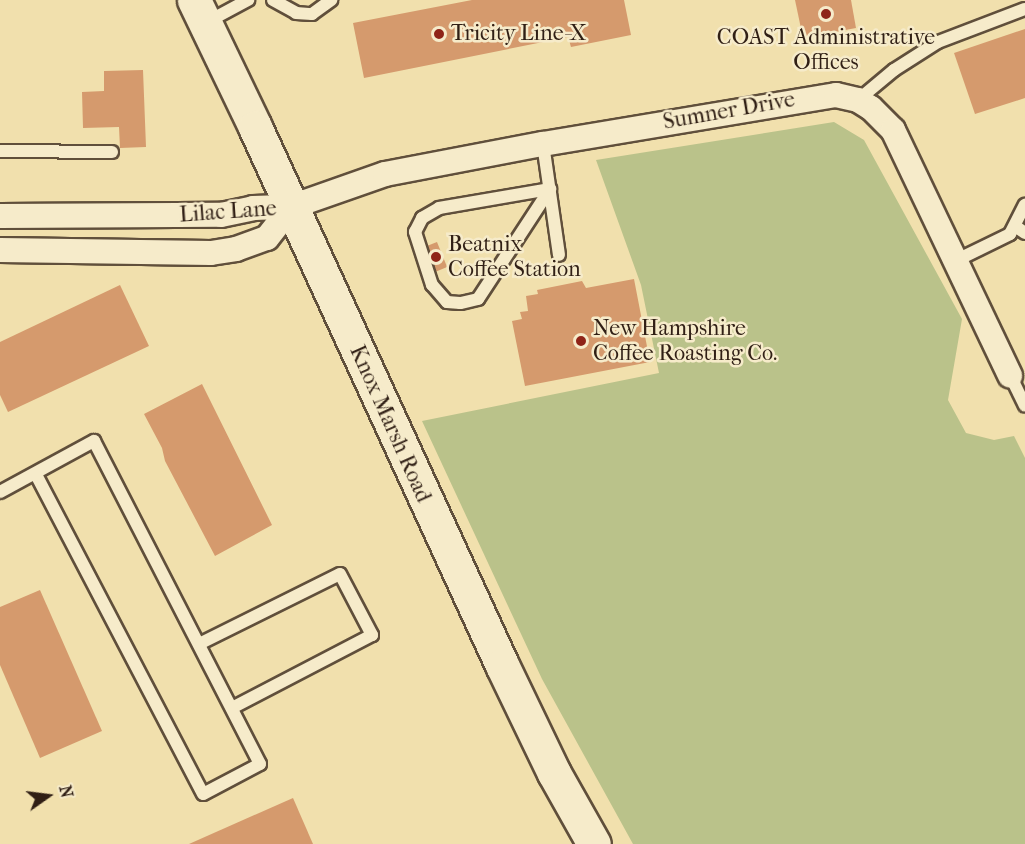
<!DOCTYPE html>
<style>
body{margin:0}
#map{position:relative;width:1025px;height:844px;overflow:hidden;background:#f1e0ad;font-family:"IM FELL French Canon",serif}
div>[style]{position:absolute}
.green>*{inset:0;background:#bac28a}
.building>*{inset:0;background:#d59a6d;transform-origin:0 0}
.roads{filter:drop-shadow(2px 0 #604f3b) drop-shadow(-2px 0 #604f3b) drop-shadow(0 2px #604f3b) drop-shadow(0 -2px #604f3b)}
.lane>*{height:12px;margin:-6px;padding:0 6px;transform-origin:6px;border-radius:6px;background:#f6ebca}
.street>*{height:24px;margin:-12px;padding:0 12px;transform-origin:12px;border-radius:12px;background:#f6ebca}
.secondary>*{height:33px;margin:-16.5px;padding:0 16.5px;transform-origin:16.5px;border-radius:16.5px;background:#f6ebca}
.dots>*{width:16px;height:16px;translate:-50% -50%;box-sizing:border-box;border:3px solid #f6ebca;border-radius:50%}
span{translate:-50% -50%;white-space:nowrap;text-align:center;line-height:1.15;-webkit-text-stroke:5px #f6ebca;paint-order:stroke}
.poi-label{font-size:22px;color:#301f15}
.left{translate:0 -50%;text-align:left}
.street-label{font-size:22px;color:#301f15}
.north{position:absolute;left:18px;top:766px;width:60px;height:60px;-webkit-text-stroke:4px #f6ebca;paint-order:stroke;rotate:76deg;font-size:16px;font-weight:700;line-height:24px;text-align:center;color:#301f15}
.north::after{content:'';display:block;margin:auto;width:21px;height:27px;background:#301f15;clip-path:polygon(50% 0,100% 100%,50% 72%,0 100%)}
</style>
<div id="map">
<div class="green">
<div style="clip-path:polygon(834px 122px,864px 140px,962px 319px,948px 400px,966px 433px,994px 440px,1014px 436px,1025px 458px,1025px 844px,633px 844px,542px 679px,422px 421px,659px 373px,641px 285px,596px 160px)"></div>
</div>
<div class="building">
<div style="clip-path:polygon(472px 0,624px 0,631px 35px,571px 47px,568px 37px,364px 78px,353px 23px)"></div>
<div style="clip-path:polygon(795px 0,851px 0,856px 28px,803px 38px)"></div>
<div style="clip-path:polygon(1025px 29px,1025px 98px,975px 114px,954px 53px)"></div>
<div style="clip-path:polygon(143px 70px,146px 147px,120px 148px,119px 127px,83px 128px,82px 92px,104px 91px,104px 71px)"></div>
<div style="left:437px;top:242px;width:27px;height:13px;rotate:68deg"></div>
<div style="clip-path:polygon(634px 279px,650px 362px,525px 386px,512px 321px,522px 319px,520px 312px,528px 311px,526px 296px,538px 294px,537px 290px,582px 281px,586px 288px)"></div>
<div style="clip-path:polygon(120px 285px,149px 346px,8px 412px,0 395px,0 342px)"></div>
<div style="clip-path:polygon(202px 384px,272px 525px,215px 556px,165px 461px,162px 448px,144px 414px)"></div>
<div style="clip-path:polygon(40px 590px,102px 731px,40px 758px,0 665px,0 607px)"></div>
<div style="clip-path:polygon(293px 798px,313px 844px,189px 844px)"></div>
</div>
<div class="roads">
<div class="lane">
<div style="left:273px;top:0;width:26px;rotate:29deg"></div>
<div style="left:296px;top:13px;width:16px;rotate:4deg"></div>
<div style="left:312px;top:14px;width:24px;rotate:-36deg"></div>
<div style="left:207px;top:22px;width:47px;rotate:-28.2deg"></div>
<div style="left:858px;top:100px;width:47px;rotate:-39.8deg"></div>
<div style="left:894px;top:70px;width:52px;rotate:-32.5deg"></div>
<div style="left:938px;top:42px;width:93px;rotate:-20.8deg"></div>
<div style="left:543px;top:144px;width:112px;rotate:81.8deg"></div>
<div style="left:0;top:151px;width:112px;rotate:0.5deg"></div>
<div style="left:550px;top:189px;width:131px;rotate:123.2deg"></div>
<div style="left:478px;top:299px;width:18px;rotate:167deg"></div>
<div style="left:460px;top:303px;width:13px;rotate:-176deg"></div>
<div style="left:447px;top:302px;width:23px;rotate:-131deg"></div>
<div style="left:432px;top:285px;width:56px;rotate:-107.8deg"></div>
<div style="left:415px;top:232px;width:16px;rotate:-63deg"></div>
<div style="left:422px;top:218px;width:20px;rotate:-30deg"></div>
<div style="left:439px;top:208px;width:113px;rotate:-9.7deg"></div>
<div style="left:1015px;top:226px;width:12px;rotate:35deg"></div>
<div style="left:957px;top:260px;width:59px;rotate:-26.1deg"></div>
<div style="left:1010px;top:234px;width:33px;rotate:-63deg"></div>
<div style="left:1010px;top:375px;width:34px;rotate:64deg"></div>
<div style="left:0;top:492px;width:107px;rotate:-28.5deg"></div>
<div style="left:94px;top:441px;width:363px;rotate:62.8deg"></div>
<div style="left:260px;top:764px;width:64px;rotate:152.2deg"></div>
<div style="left:203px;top:794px;width:361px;rotate:-117.6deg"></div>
<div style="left:199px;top:644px;width:157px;rotate:-26.4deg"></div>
<div style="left:340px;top:574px;width:69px;rotate:62.3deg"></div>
<div style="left:372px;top:635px;width:158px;rotate:152.5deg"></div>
</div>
<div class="street">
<div style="left:0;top:216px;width:221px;rotate:-0.3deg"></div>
<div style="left:221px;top:215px;width:33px;rotate:-12deg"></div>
<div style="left:253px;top:208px;width:38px;rotate:-2deg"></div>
<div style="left:291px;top:207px;width:100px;rotate:-19.3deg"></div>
<div style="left:385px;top:174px;width:161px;rotate:-10.8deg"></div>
<div style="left:543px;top:144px;width:297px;rotate:-9.5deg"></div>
<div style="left:836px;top:95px;width:23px;rotate:13deg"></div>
<div style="left:858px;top:100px;width:15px;rotate:32deg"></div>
<div style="left:871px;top:108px;width:31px;rotate:45deg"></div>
<div style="left:893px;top:130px;width:272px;rotate:64.5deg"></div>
<div style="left:0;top:250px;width:211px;rotate:0.8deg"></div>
<div style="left:211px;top:253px;width:25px;rotate:-9deg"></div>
<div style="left:236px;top:249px;width:33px;rotate:-20deg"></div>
<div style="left:267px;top:238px;width:39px;rotate:-52deg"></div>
</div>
<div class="secondary">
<div style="left:194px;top:0;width:141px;rotate:64.3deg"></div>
<div style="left:255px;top:127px;width:592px;rotate:65.34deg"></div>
<div style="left:502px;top:665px;width:120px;rotate:64.3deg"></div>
<div style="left:554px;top:773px;width:81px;rotate:60.6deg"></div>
</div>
</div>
<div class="dots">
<div style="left:826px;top:14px;background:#8f2418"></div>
<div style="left:439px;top:34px;background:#8f2418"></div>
<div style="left:436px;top:257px;background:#8f2418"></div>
<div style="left:581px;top:341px;background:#8f2418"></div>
</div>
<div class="poi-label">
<span class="left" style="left:451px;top:34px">Tricity Line-X</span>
<span style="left:826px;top:50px">COAST Administrative<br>Offices</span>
<span class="left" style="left:448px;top:257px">Beatnix<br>Coffee Station</span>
<span class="left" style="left:593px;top:341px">New Hampshire<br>Coffee Roasting Co.</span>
</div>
<div class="street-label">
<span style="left:729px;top:111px;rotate:-10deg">Sumner Drive</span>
<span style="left:228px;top:212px;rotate:-4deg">Lilac Lane</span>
<span style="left:390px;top:424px;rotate:66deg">Knox Marsh Road</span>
</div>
<div class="north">N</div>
</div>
